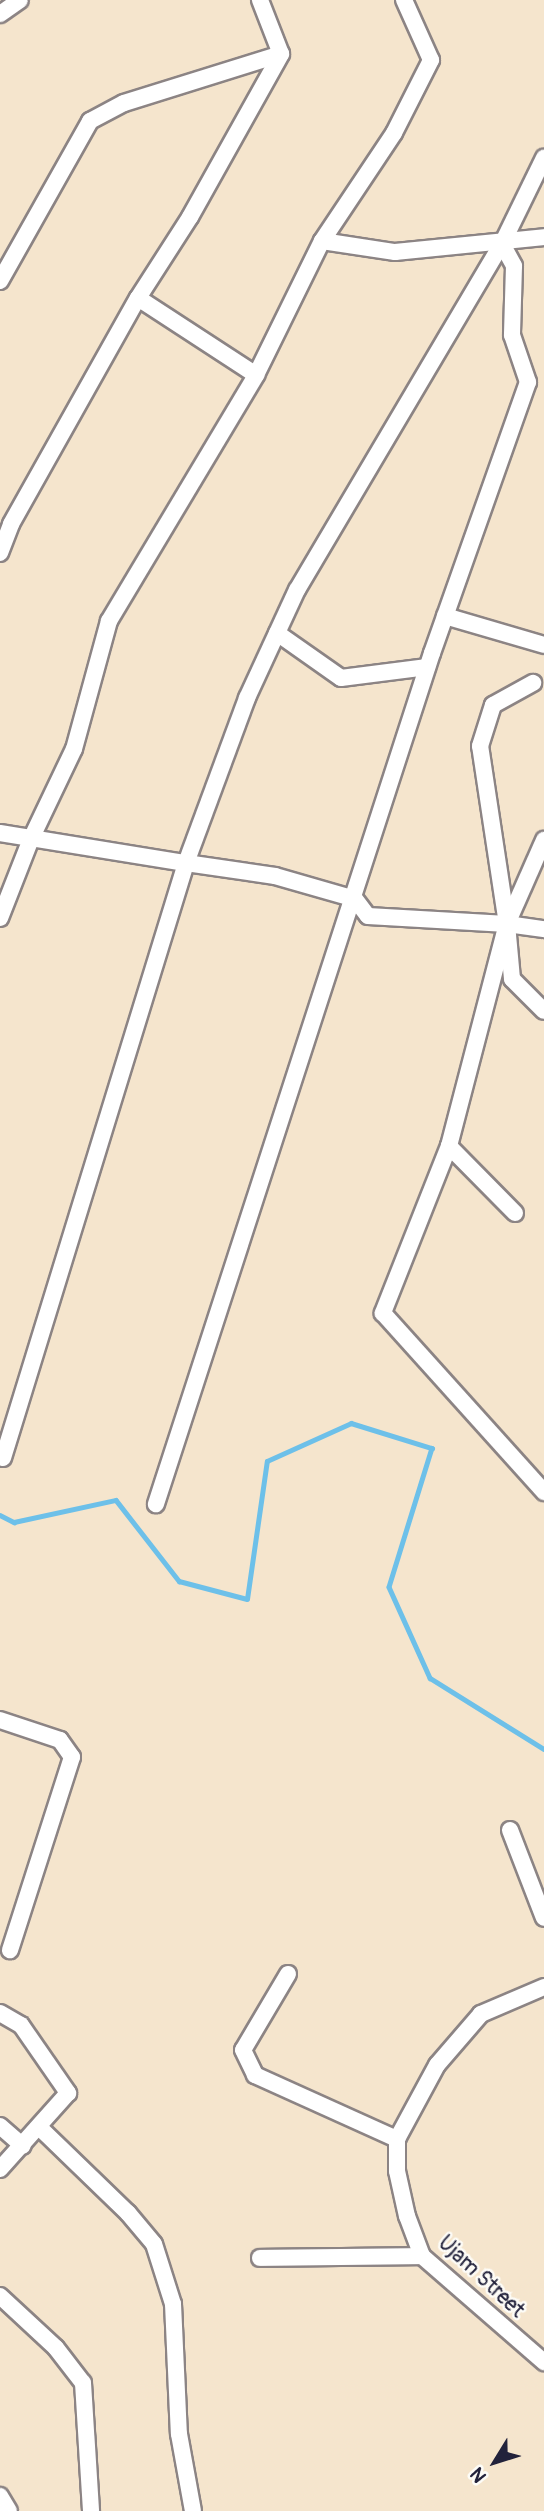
<!DOCTYPE html>
<style>
body{margin:0}
#map{position:relative;width:544px;height:2511px;overflow:hidden;background:#f5e5cd;font-family:Pangolin,sans-serif}
div>[style]{position:absolute}
.stream>*{height:4.5px;margin:-2.25px;padding:0 2.25px;transform-origin:2.25px;border-radius:2.25px;background:#6dc0e9}
.roads{filter:drop-shadow(2px 0 #8c8484) drop-shadow(-2px 0 #8c8484) drop-shadow(0 2px #8c8484) drop-shadow(0 -2px #8c8484)}
.street>*{height:16px;margin:-8px;padding:0 8px;transform-origin:8px;border-radius:8px;background:#fff}
span{translate:-50% -50%;white-space:nowrap;text-align:center;line-height:1.15;-webkit-text-stroke:5px #fdfcf7;paint-order:stroke}
.street-label{font-size:21px;color:#22223b}
.north{position:absolute;left:460px;top:2427px;width:70px;height:70px;-webkit-text-stroke:5px #fdfcf7;paint-order:stroke;rotate:232deg;font-size:19px;font-weight:700;line-height:28px;text-align:center;color:#22223b}
.north::after{content:'';display:block;margin:auto;width:24px;height:32px;background:#22223b;clip-path:polygon(50% 0,100% 100%,50% 72%,0 100%)}
</style>
<div id="map">
<div class="stream">
<div style="left:0;top:1515px;width:16px;rotate:27deg"></div>
<div style="left:14px;top:1522px;width:104px;rotate:-12.2deg"></div>
<div style="left:116px;top:1500px;width:103px;rotate:52.1deg"></div>
<div style="left:179px;top:1581px;width:70px;rotate:14.8deg"></div>
<div style="left:247px;top:1599px;width:139px;rotate:-81.8deg"></div>
<div style="left:267px;top:1461px;width:92px;rotate:-24.3deg"></div>
<div style="left:351px;top:1423px;width:85px;rotate:17.2deg"></div>
<div style="left:432px;top:1448px;width:145px;rotate:107.2deg"></div>
<div style="left:389px;top:1587px;width:100px;rotate:65.7deg"></div>
<div style="left:430px;top:1678px;width:134px;rotate:31.9deg"></div>
</div>
<div class="roads">
<div class="street">
<div style="left:0;top:14px;width:24px;rotate:-35deg"></div>
<div style="left:322px;top:241px;width:74px;rotate:8.6deg"></div>
<div style="left:395px;top:252px;width:150px;rotate:-5.7deg"></div>
<div style="left:502px;top:244px;width:96px;rotate:-64deg"></div>
<div style="left:0;top:281px;width:184px;rotate:-60.6deg"></div>
<div style="left:90px;top:121px;width:38px;rotate:-28deg"></div>
<div style="left:124px;top:103px;width:164px;rotate:-17.3deg"></div>
<div style="left:138px;top:298px;width:96px;rotate:-57.3deg"></div>
<div style="left:190px;top:217px;width:187px;rotate:-60.8deg"></div>
<div style="left:281px;top:54px;width:58px;rotate:-111.3deg"></div>
<div style="left:0;top:553px;width:31px;rotate:-69deg"></div>
<div style="left:11px;top:524px;width:259px;rotate:-60.7deg"></div>
<div style="left:138px;top:298px;width:141px;rotate:33.1deg"></div>
<div style="left:256px;top:375px;width:149px;rotate:-63.8deg"></div>
<div style="left:322px;top:241px;width:130px;rotate:-56.3deg"></div>
<div style="left:394px;top:133px;width:82px;rotate:-63.1deg"></div>
<div style="left:431px;top:60px;width:66px;rotate:-114.2deg"></div>
<div style="left:445px;top:616px;width:103px;rotate:16.3deg"></div>
<div style="left:277px;top:633px;width:78px;rotate:35.1deg"></div>
<div style="left:341px;top:678px;width:87px;rotate:-7.3deg"></div>
<div style="left:0;top:833px;width:188px;rotate:9.2deg"></div>
<div style="left:186px;top:863px;width:176px;rotate:-69.7deg"></div>
<div style="left:247px;top:698px;width:119px;rotate:-65.2deg"></div>
<div style="left:297px;top:590px;width:402px;rotate:-59.4deg"></div>
<div style="left:502px;top:244px;width:25px;rotate:61deg"></div>
<div style="left:514px;top:266px;width:69px;rotate:91.7deg"></div>
<div style="left:512px;top:335px;width:50px;rotate:71.2deg"></div>
<div style="left:528px;top:382px;width:288px;rotate:109.5deg"></div>
<div style="left:432px;top:653px;width:895px;rotate:107.97deg"></div>
<div style="left:0;top:918px;width:85px;rotate:-68.6deg"></div>
<div style="left:31px;top:839px;width:100px;rotate:-64.5deg"></div>
<div style="left:74px;top:749px;width:133px;rotate:-74.7deg"></div>
<div style="left:109px;top:621px;width:287px;rotate:-59.1deg"></div>
<div style="left:507px;top:924px;width:180px;rotate:-98.6deg"></div>
<div style="left:480px;top:746px;width:43px;rotate:-72.4deg"></div>
<div style="left:493px;top:705px;width:46px;rotate:-28.8deg"></div>
<div style="left:507px;top:924px;width:37px;rotate:8deg"></div>
<div style="left:449px;top:1146px;width:229px;rotate:-75.4deg"></div>
<div style="left:507px;top:924px;width:92px;rotate:-66.2deg"></div>
<div style="left:515px;top:1213px;width:94px;rotate:-134.6deg"></div>
<div style="left:449px;top:1146px;width:180px;rotate:111.6deg"></div>
<div style="left:383px;top:1313px;width:241px;rotate:48deg"></div>
<div style="left:3px;top:1458px;width:623px;rotate:-72.9deg"></div>
<div style="left:186px;top:863px;width:90px;rotate:8.3deg"></div>
<div style="left:275px;top:876px;width:83px;rotate:16deg"></div>
<div style="left:355px;top:899px;width:21px;rotate:53deg"></div>
<div style="left:368px;top:916px;width:139px;rotate:3.3deg"></div>
<div style="left:507px;top:924px;width:55px;rotate:84.8deg"></div>
<div style="left:512px;top:979px;width:45px;rotate:45deg"></div>
<div style="left:0;top:1720px;width:63px;rotate:18.4deg"></div>
<div style="left:60px;top:1740px;width:21px;rotate:55deg"></div>
<div style="left:72px;top:1757px;width:203px;rotate:107.8deg"></div>
<div style="left:510px;top:1830px;width:94px;rotate:68.9deg"></div>
<div style="left:288px;top:1974px;width:88px;rotate:120.6deg"></div>
<div style="left:243px;top:2050px;width:28px;rotate:64deg"></div>
<div style="left:255px;top:2075px;width:156px;rotate:24.3deg"></div>
<div style="left:544px;top:1987px;width:69px;rotate:156.8deg"></div>
<div style="left:481px;top:2014px;width:67px;rotate:130.8deg"></div>
<div style="left:437px;top:2065px;width:84px;rotate:118.4deg"></div>
<div style="left:397px;top:2139px;width:32px;rotate:90deg"></div>
<div style="left:397px;top:2171px;width:46px;rotate:77.5deg"></div>
<div style="left:407px;top:2216px;width:43px;rotate:69.4deg"></div>
<div style="left:422px;top:2256px;width:162px;rotate:41deg"></div>
<div style="left:0;top:2013px;width:24px;rotate:30deg"></div>
<div style="left:21px;top:2025px;width:83px;rotate:55.3deg"></div>
<div style="left:68px;top:2093px;width:102px;rotate:131.8deg"></div>
<div style="left:0;top:2126px;width:30px;rotate:41deg"></div>
<div style="left:39px;top:2127px;width:124px;rotate:44deg"></div>
<div style="left:128px;top:2213px;width:40px;rotate:50deg"></div>
<div style="left:154px;top:2244px;width:63px;rotate:72.4deg"></div>
<div style="left:173px;top:2304px;width:130px;rotate:87.4deg"></div>
<div style="left:179px;top:2434px;width:78px;rotate:79.7deg"></div>
<div style="left:260px;top:2258px;width:162px;rotate:-0.7deg"></div>
<div style="left:0;top:2296px;width:76px;rotate:42.9deg"></div>
<div style="left:56px;top:2348px;width:44px;rotate:52.4deg"></div>
<div style="left:83px;top:2383px;width:128px;rotate:86.4deg"></div>
<div style="left:0;top:2496px;width:17px;rotate:59deg"></div>
</div>
</div>
<div class="street-label">
<span style="left:481px;top:2277px;rotate:43deg">Ujam Street</span>
</div>
<div class="north">N</div>
</div>
